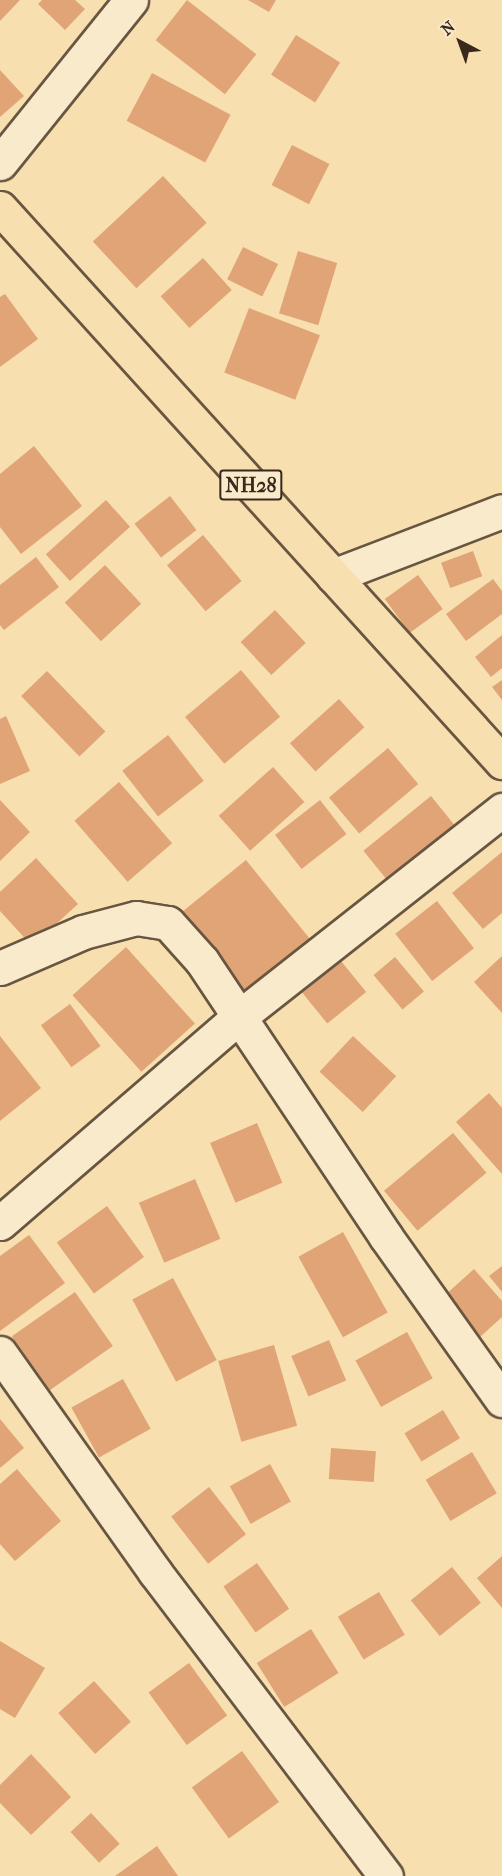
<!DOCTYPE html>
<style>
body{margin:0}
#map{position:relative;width:502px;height:1876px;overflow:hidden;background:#f8dfb0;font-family:"IM FELL French Canon",serif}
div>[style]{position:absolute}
.building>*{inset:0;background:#e0a476;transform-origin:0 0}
.roads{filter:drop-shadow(2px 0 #685641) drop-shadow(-2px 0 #685641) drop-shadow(0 2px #685641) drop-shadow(0 -2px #685641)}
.minor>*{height:33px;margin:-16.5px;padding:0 16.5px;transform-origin:16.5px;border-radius:16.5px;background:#faeacc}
.trunk>*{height:33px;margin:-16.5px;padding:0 16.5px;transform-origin:16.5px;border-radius:16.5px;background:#f8dfb0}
span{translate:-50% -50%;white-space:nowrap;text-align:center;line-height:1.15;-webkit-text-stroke:5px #faeacc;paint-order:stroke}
.shield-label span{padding:2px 4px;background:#faeacc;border:2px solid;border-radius:4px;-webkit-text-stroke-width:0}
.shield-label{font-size:20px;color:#38291c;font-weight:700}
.north{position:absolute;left:430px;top:12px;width:60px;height:60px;-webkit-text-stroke:4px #faeacc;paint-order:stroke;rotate:319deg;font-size:16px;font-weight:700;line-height:24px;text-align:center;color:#38291c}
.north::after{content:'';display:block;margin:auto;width:21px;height:27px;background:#38291c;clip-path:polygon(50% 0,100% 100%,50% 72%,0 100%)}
</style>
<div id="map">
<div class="building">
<div style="clip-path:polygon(0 0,20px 0,0 21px)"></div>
<div style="clip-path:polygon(42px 0,75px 0,85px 9px,65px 30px,38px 4px)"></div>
<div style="left:187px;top:0;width:88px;height:51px;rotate:38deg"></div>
<div style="clip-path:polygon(248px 0,276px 0,269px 12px)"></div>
<div style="left:296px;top:35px;width:52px;height:47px;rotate:32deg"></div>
<div style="clip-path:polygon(0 70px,24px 96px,0 117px)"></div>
<div style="left:152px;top:73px;width:89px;height:54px;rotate:28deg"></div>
<div style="left:292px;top:145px;width:42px;height:45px;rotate:27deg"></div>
<div style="left:163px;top:176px;width:64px;height:96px;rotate:47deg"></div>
<div style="left:243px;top:247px;width:39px;height:36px;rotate:26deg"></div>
<div style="left:298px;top:251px;width:41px;height:65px;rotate:17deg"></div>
<div style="left:203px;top:258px;width:43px;height:57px;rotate:48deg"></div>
<div style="clip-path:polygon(5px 294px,38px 339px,0 367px,0 297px)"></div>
<div style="left:249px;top:308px;width:76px;height:69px;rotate:21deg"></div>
<div style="clip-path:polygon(34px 446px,82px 506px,21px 554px,0 527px,0 474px)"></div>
<div style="left:170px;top:496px;width:43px;height:45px;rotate:52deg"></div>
<div style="left:106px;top:500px;width:36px;height:81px;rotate:48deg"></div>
<div style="left:203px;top:535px;width:60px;height:47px;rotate:50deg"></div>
<div style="left:473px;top:551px;width:27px;height:34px;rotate:70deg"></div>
<div style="clip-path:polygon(36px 557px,59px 587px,4px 630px,0 625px,0 585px)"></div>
<div style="left:105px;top:565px;width:53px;height:55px;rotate:47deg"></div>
<div style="left:418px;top:575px;width:42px;height:41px;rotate:54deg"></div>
<div style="clip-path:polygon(493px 579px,502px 591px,502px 614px,466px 641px,446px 614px)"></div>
<div style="left:275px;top:610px;width:45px;height:47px;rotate:47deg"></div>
<div style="clip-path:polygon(502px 635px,502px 668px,491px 677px,475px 657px)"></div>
<div style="left:241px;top:670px;width:61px;height:73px;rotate:50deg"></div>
<div style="left:47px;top:671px;width:84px;height:36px;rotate:46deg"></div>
<div style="clip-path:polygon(502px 680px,502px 700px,492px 687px)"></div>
<div style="left:339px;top:699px;width:38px;height:66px;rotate:48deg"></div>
<div style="clip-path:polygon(6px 716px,30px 771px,0 784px,0 719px)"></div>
<div style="left:168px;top:735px;width:58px;height:58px;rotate:52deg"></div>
<div style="left:388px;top:748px;width:47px;height:77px;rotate:50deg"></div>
<div style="left:273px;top:767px;width:47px;height:73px;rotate:48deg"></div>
<div style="left:119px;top:782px;width:81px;height:59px;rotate:49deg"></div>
<div style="left:431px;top:796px;width:44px;height:87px;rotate:51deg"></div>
<div style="clip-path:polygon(0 800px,30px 832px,0 861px)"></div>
<div style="left:320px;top:800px;width:43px;height:57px;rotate:52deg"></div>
<div style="clip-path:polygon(502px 852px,502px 913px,483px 929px,452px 893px)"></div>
<div style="clip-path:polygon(36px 858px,78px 904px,32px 946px,0 911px,0 892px)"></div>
<div style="left:246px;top:860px;width:113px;height:88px;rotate:51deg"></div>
<div style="left:437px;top:901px;width:60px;height:53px;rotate:52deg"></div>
<div style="left:126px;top:947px;width:103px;height:72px;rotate:48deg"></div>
<div style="clip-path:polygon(502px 956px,502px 1013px,474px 982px)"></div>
<div style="left:395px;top:957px;width:45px;height:28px;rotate:50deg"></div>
<div style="left:341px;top:961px;width:40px;height:50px;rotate:51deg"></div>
<div style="left:70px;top:1004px;width:52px;height:36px;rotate:54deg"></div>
<div style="clip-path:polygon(0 1036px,41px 1088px,0 1121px)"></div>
<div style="left:353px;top:1036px;width:59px;height:49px;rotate:43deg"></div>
<div style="clip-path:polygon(489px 1093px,502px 1108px,502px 1174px,456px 1122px)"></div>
<div style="left:257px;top:1123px;width:65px;height:51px;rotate:67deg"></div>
<div style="left:453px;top:1133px;width:52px;height:90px;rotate:50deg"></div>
<div style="left:195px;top:1179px;width:65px;height:61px;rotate:67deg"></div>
<div style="left:107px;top:1206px;width:63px;height:62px;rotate:54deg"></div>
<div style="left:343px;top:1232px;width:92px;height:51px;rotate:61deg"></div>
<div style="clip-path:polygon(29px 1235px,65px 1283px,0 1331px,0 1256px)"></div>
<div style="clip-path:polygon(502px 1266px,502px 1292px,489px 1276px)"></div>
<div style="clip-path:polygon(474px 1269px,502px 1301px,502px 1317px,480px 1337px,444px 1296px)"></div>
<div style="left:173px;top:1278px;width:93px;height:46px;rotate:62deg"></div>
<div style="left:75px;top:1292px;width:66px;height:77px;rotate:55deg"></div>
<div style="left:407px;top:1332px;width:53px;height:59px;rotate:61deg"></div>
<div style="left:329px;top:1340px;width:44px;height:41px;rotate:67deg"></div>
<div style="left:274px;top:1345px;width:84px;height:58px;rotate:74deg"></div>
<div style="left:123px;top:1379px;width:57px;height:59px;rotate:61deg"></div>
<div style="left:443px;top:1410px;width:33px;height:45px;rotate:59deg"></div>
<div style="clip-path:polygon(0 1419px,24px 1448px,0 1468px)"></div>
<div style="left:331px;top:1448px;width:45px;height:31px;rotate:4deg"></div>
<div style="left:472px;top:1452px;width:48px;height:54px;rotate:59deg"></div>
<div style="left:270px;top:1464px;width:43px;height:46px;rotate:61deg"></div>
<div style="clip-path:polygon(17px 1469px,61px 1521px,15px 1561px,0 1544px,0 1484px)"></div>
<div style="left:209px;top:1487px;width:60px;height:48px;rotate:52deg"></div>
<div style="clip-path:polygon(502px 1556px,502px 1608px,477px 1578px)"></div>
<div style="left:257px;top:1563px;width:56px;height:41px;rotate:55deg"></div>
<div style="left:452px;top:1567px;width:46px;height:53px;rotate:51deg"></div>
<div style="left:379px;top:1592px;width:50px;height:48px;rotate:59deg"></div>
<div style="left:311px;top:1629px;width:52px;height:64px;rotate:58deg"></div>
<div style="clip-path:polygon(0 1641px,45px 1668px,15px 1718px,0 1709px)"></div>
<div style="left:189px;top:1663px;width:65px;height:50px;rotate:54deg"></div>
<div style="left:94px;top:1681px;width:55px;height:48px;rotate:48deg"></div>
<div style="left:242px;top:1751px;width:63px;height:62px;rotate:54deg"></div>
<div style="clip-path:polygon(31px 1754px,71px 1797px,31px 1835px,0 1803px,0 1785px)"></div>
<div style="left:91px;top:1813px;width:42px;height:28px;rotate:47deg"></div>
<div style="clip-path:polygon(157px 1846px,178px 1876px,115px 1876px)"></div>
</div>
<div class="roads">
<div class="minor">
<div style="left:0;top:163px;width:209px;rotate:-51.2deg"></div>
<div style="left:333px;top:576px;width:181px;rotate:-21deg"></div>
<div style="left:0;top:968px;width:90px;rotate:-23.4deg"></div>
<div style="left:83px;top:932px;width:55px;rotate:-14.8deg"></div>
<div style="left:136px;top:918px;width:32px;rotate:9deg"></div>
<div style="left:168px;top:923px;width:51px;rotate:48.2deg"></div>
<div style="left:202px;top:961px;width:332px;rotate:56.3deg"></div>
<div style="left:386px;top:1237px;width:200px;rotate:54.6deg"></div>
<div style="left:0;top:1223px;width:316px;rotate:-40.8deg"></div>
<div style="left:239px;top:1017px;width:335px;rotate:-38.2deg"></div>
<div style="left:0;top:1353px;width:268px;rotate:54.7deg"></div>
<div style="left:155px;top:1572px;width:382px;rotate:52.8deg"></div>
</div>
<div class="trunk">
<div style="left:0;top:208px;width:748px;rotate:47.82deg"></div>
</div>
</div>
<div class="shield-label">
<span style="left:251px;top:485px">NH28</span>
</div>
<div class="north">N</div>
</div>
